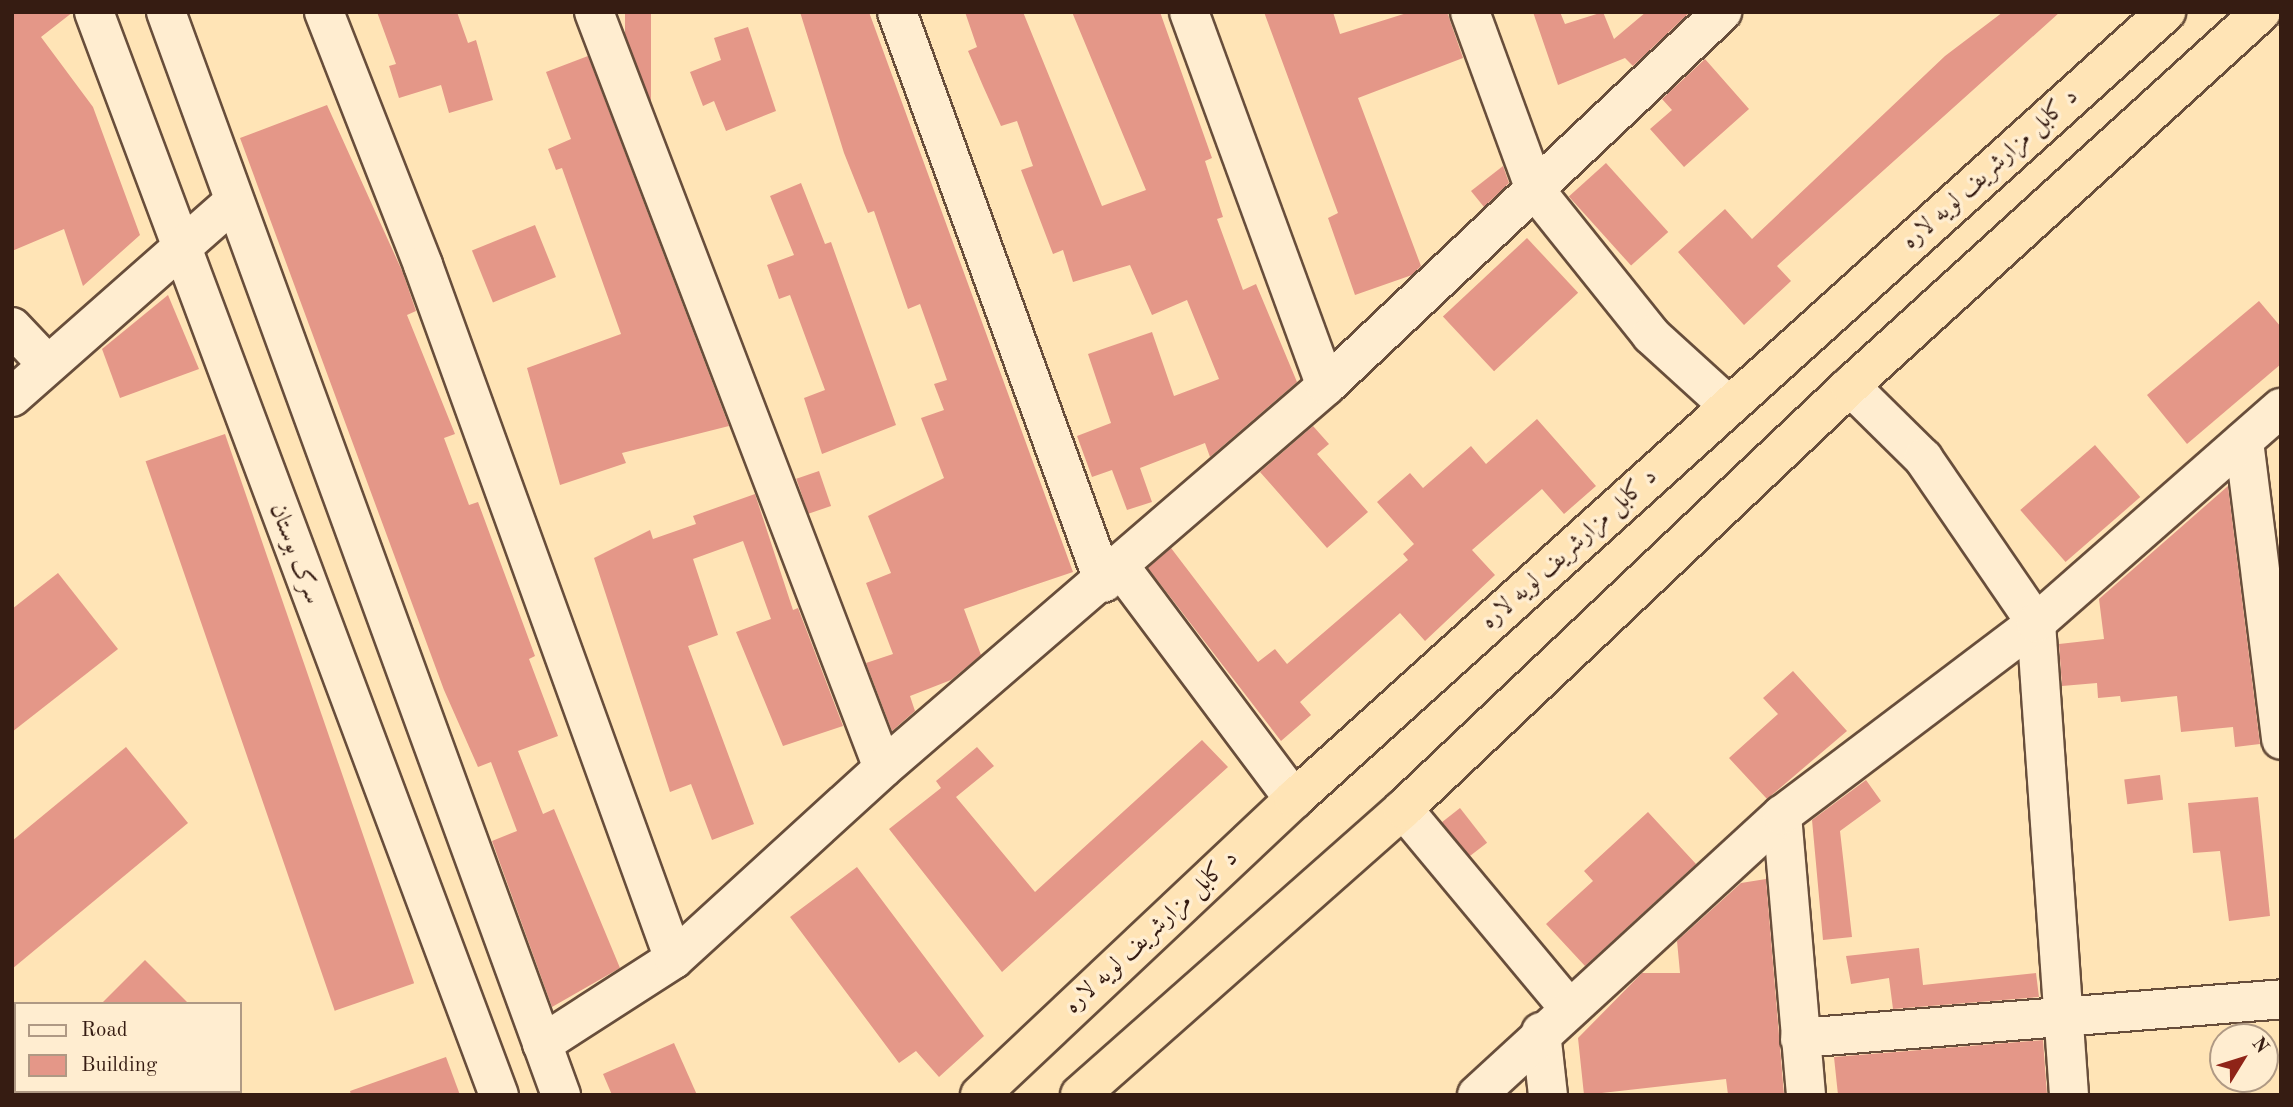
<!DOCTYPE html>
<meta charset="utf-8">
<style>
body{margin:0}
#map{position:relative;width:2293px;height:1107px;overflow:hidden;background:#ffe4b6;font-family:"Old Standard TT",Amiri,serif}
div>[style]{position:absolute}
.building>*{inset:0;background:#e49788;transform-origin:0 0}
.roads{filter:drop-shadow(2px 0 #684e3b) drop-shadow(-2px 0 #684e3b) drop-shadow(0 2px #684e3b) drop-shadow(0 -2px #684e3b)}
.minor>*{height:38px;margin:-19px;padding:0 19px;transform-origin:19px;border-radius:19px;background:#ffedd0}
.highway>*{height:38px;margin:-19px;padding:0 19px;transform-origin:19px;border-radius:19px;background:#ffe4b6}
span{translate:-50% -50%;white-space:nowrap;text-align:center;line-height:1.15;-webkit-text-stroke:7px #ffedd0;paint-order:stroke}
.street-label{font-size:24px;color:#361c12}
.frame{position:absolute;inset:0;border:14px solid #361c12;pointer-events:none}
.legend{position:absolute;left:14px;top:1002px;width:228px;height:91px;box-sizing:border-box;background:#ffedd0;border:2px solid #af9984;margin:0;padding:9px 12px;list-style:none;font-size:21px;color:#361c12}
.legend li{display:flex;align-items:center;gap:14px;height:35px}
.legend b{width:35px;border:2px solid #af9984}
.north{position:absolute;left:2209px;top:1023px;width:70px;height:70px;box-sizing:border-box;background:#ffedd0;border:2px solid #af9984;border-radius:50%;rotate:52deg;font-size:19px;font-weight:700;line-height:28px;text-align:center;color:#361c12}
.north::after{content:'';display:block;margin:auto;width:24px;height:32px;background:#8f2418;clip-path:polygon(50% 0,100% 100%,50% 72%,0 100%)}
</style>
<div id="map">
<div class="building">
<div style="clip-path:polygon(12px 12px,73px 12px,41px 37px,93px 107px,140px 235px,83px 286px,64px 229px,12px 251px)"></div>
<div style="clip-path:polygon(377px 12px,457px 12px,468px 43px,476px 40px,493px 100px,449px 113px,441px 85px,399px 98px,389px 66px,396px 64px)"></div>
<div style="left:625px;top:12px;width:26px;height:90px"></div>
<div style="clip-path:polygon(800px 12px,869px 12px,1073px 572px,964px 609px,981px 655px,951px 680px,910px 696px,915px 711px,892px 731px,866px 663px,893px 654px,866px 583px,891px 573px,868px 516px,944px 478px,921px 418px,944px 410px,934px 384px,947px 380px,920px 304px,908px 309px,874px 211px,868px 213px,844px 153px)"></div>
<div style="clip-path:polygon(965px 12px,1023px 12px,1102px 206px,1146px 190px,1072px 12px,1160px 12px,1212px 158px,1205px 161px,1223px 217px,1217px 219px,1243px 290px,1256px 284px,1297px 382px,1210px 457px,1205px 443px,1140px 468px,1152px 502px,1127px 510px,1112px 470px,1092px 477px,1077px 436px,1111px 423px,1088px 354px,1152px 332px,1174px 396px,1219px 379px,1187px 300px,1152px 315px,1130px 265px,1073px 282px,1063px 250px,1053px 254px,1021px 170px,1033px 166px,1017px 121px,1001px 126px,983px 86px,968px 51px,977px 47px)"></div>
<div style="clip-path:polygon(1264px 12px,1333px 12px,1340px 34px,1410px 12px,1447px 12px,1463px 58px,1358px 98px,1421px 266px,1412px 275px,1355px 295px,1328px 218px,1338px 213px)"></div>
<div style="clip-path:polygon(1533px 12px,1560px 12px,1565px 24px,1603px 12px,1614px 39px,1646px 12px,1690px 12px,1633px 66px,1625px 58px,1558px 85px)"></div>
<div style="clip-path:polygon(2003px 12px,2060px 12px,1777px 266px,1791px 281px,1744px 325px,1678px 252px,1725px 209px,1752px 239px,1945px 56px)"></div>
<div style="clip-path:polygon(748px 27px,776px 111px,726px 131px,714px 101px,703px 106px,690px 72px,721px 60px,714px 38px)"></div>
<div style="clip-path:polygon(588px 56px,729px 426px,622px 453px,626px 463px,560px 485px,527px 368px,621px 334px,562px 168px,556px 170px,548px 149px,571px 139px,546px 72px)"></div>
<div style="clip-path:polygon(1705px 59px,1749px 109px,1684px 167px,1650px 129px,1672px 110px,1662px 99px)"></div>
<div style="clip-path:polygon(327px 105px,403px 273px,416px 311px,407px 315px,455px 434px,444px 438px,469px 505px,478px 502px,535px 656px,529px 659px,558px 736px,518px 751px,543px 814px,554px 809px,620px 968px,552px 1007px,492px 841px,517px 831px,491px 762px,478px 767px,444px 690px,240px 138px)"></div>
<div style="left:1606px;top:163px;width:93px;height:50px;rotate:48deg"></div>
<div style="clip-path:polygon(1503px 166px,1509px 183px,1484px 207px,1471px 191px)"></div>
<div style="clip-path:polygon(801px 183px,825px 244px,831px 242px,896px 425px,822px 454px,804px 398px,825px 390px,790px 295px,779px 299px,767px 265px,794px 255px,770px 196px)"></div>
<div style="left:535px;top:225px;width:56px;height:68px;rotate:68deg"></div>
<div style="left:1527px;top:238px;width:75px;height:115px;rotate:47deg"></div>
<div style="clip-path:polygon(168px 295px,199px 369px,120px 398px,102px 349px)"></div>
<div style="clip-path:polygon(2259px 301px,2281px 327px,2281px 364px,2187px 444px,2147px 395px)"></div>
<div style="clip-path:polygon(1537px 419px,1596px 486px,1564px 514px,1542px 489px,1472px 550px,1495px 575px,1425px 641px,1400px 613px,1300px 702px,1311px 715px,1281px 741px,1148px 568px,1171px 548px,1258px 662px,1275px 649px,1287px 664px,1408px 560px,1403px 554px,1414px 544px,1377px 502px,1410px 473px,1423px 488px,1471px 446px,1486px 464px)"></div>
<div style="clip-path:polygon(1313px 426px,1329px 444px,1317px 454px,1368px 512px,1327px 548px,1260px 472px)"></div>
<div style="left:225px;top:434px;width:581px;height:84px;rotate:71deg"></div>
<div style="left:2095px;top:445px;width:69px;height:99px;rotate:49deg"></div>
<div style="left:819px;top:471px;width:37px;height:24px;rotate:71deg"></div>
<div style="clip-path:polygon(2228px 486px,2260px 744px,2235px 747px,2233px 727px,2181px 732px,2177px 696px,2121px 702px,2120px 696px,2098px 698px,2097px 683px,2062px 686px,2059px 644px,2104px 639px,2099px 599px)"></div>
<div style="clip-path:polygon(755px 494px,793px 610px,798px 608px,843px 726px,783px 746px,736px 632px,771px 619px,743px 541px,693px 559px,718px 635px,688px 646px,754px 824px,712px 840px,691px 784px,670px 792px,594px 558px,650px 530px,653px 539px,696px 524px,693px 516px)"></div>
<div style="clip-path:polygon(58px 573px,118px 649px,12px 732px,12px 609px)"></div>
<div style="clip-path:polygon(1793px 671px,1847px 731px,1767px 799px,1729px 758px,1778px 714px,1763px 698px)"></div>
<div style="clip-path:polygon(1202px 740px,1228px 767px,1002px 972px,889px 829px,941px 788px,936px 781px,977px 747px,994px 766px,956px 797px,1035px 892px)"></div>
<div style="clip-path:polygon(126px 747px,188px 823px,12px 969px,12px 841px)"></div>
<div style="left:2160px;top:775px;width:25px;height:36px;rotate:83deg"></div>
<div style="clip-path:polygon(1866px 780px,1881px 801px,1840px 831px,1852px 937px,1823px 940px,1812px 820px)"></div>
<div style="clip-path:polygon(2258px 797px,2270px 916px,2229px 921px,2220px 851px,2193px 853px,2188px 803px)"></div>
<div style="left:1460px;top:808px;width:44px;height:23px;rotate:52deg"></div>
<div style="clip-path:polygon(1648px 812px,1696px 864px,1585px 966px,1546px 924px,1593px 881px,1584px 871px)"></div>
<div style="clip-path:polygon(857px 867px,984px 1036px,939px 1077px,916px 1051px,899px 1063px,790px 917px)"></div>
<div style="clip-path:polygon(1766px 879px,1784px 1095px,1728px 1095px,1726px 1079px,1584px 1095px,1578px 1038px,1642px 973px,1680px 973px,1677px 941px,1741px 883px)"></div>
<div style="clip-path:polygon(1919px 948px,1923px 985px,2036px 973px,2039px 997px,1893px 1009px,1889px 978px,1851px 984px,1846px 956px)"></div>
<div style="clip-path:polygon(145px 960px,189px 1004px,101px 1004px)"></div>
<div style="clip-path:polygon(2043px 1040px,2047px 1095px,1838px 1095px,1834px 1057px)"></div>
<div style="clip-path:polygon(674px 1043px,697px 1095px,612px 1095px,603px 1074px)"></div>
<div style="clip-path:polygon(446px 1057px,460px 1095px,351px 1095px,350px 1091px)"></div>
</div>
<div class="roads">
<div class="minor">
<div style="left:94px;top:12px;width:1156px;rotate:69.5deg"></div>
<div style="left:166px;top:12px;width:1153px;rotate:69.96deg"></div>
<div style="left:324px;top:12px;width:272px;rotate:68.6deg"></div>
<div style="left:423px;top:265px;width:738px;rotate:70.12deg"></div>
<div style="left:594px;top:12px;width:809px;rotate:69.08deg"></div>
<div style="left:897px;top:12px;width:607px;rotate:70.07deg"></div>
<div style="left:1189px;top:12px;width:398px;rotate:69.9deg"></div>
<div style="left:1470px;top:12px;width:189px;rotate:69.9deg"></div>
<div style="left:1535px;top:190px;width:186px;rotate:51.3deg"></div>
<div style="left:1651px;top:335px;width:105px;rotate:42.3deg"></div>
<div style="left:12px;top:327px;width:50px;rotate:46.6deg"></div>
<div style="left:1850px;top:386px;width:103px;rotate:44.6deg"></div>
<div style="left:1923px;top:458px;width:200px;rotate:55.6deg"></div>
<div style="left:2036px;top:623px;width:473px;rotate:86deg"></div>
<div style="left:12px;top:397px;width:296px;rotate:-41.4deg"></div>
<div style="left:2244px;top:441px;width:301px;rotate:82.9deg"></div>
<div style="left:1121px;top:568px;width:289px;rotate:53.2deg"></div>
<div style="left:1403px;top:809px;width:258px;rotate:50.2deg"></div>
<div style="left:1782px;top:815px;width:281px;rotate:85.1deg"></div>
<div style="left:1541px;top:1032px;width:63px;rotate:83.7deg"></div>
<div style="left:1800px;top:1038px;width:483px;rotate:-4.6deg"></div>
<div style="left:542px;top:1044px;width:157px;rotate:-32.8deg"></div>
<div style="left:674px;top:959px;width:283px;rotate:-42.4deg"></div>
<div style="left:883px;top:768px;width:585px;rotate:-40.77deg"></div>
<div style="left:1326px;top:386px;width:545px;rotate:-43.36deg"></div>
<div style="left:1477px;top:1095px;width:414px;rotate:-42.6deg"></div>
<div style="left:1782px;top:815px;width:318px;rotate:-37.1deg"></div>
<div style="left:2036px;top:623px;width:326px;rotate:-41.3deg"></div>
</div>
<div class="highway">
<div style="left:980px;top:1095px;width:432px;rotate:-43.3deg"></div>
<div style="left:1294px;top:799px;width:1175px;rotate:-42.07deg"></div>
<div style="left:1080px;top:1095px;width:431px;rotate:-41.5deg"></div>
<div style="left:1403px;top:809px;width:615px;rotate:-43.42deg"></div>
<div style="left:1850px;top:386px;width:556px;rotate:-42.3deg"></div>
</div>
</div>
<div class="street-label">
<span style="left:1991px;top:170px;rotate:-42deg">د کابل مزارشریف لویه لاره</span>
<span style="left:1570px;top:550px;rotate:-42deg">د کابل مزارشریف لویه لاره</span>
<span style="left:294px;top:554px;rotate:69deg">سرک بوستان</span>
<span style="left:1152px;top:933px;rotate:-43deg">د کابل مزارشریف لویه لاره</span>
</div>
<div class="frame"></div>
<ul class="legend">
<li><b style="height:9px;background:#ffedd0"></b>Road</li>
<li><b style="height:19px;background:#e49788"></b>Building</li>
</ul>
<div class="north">N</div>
</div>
